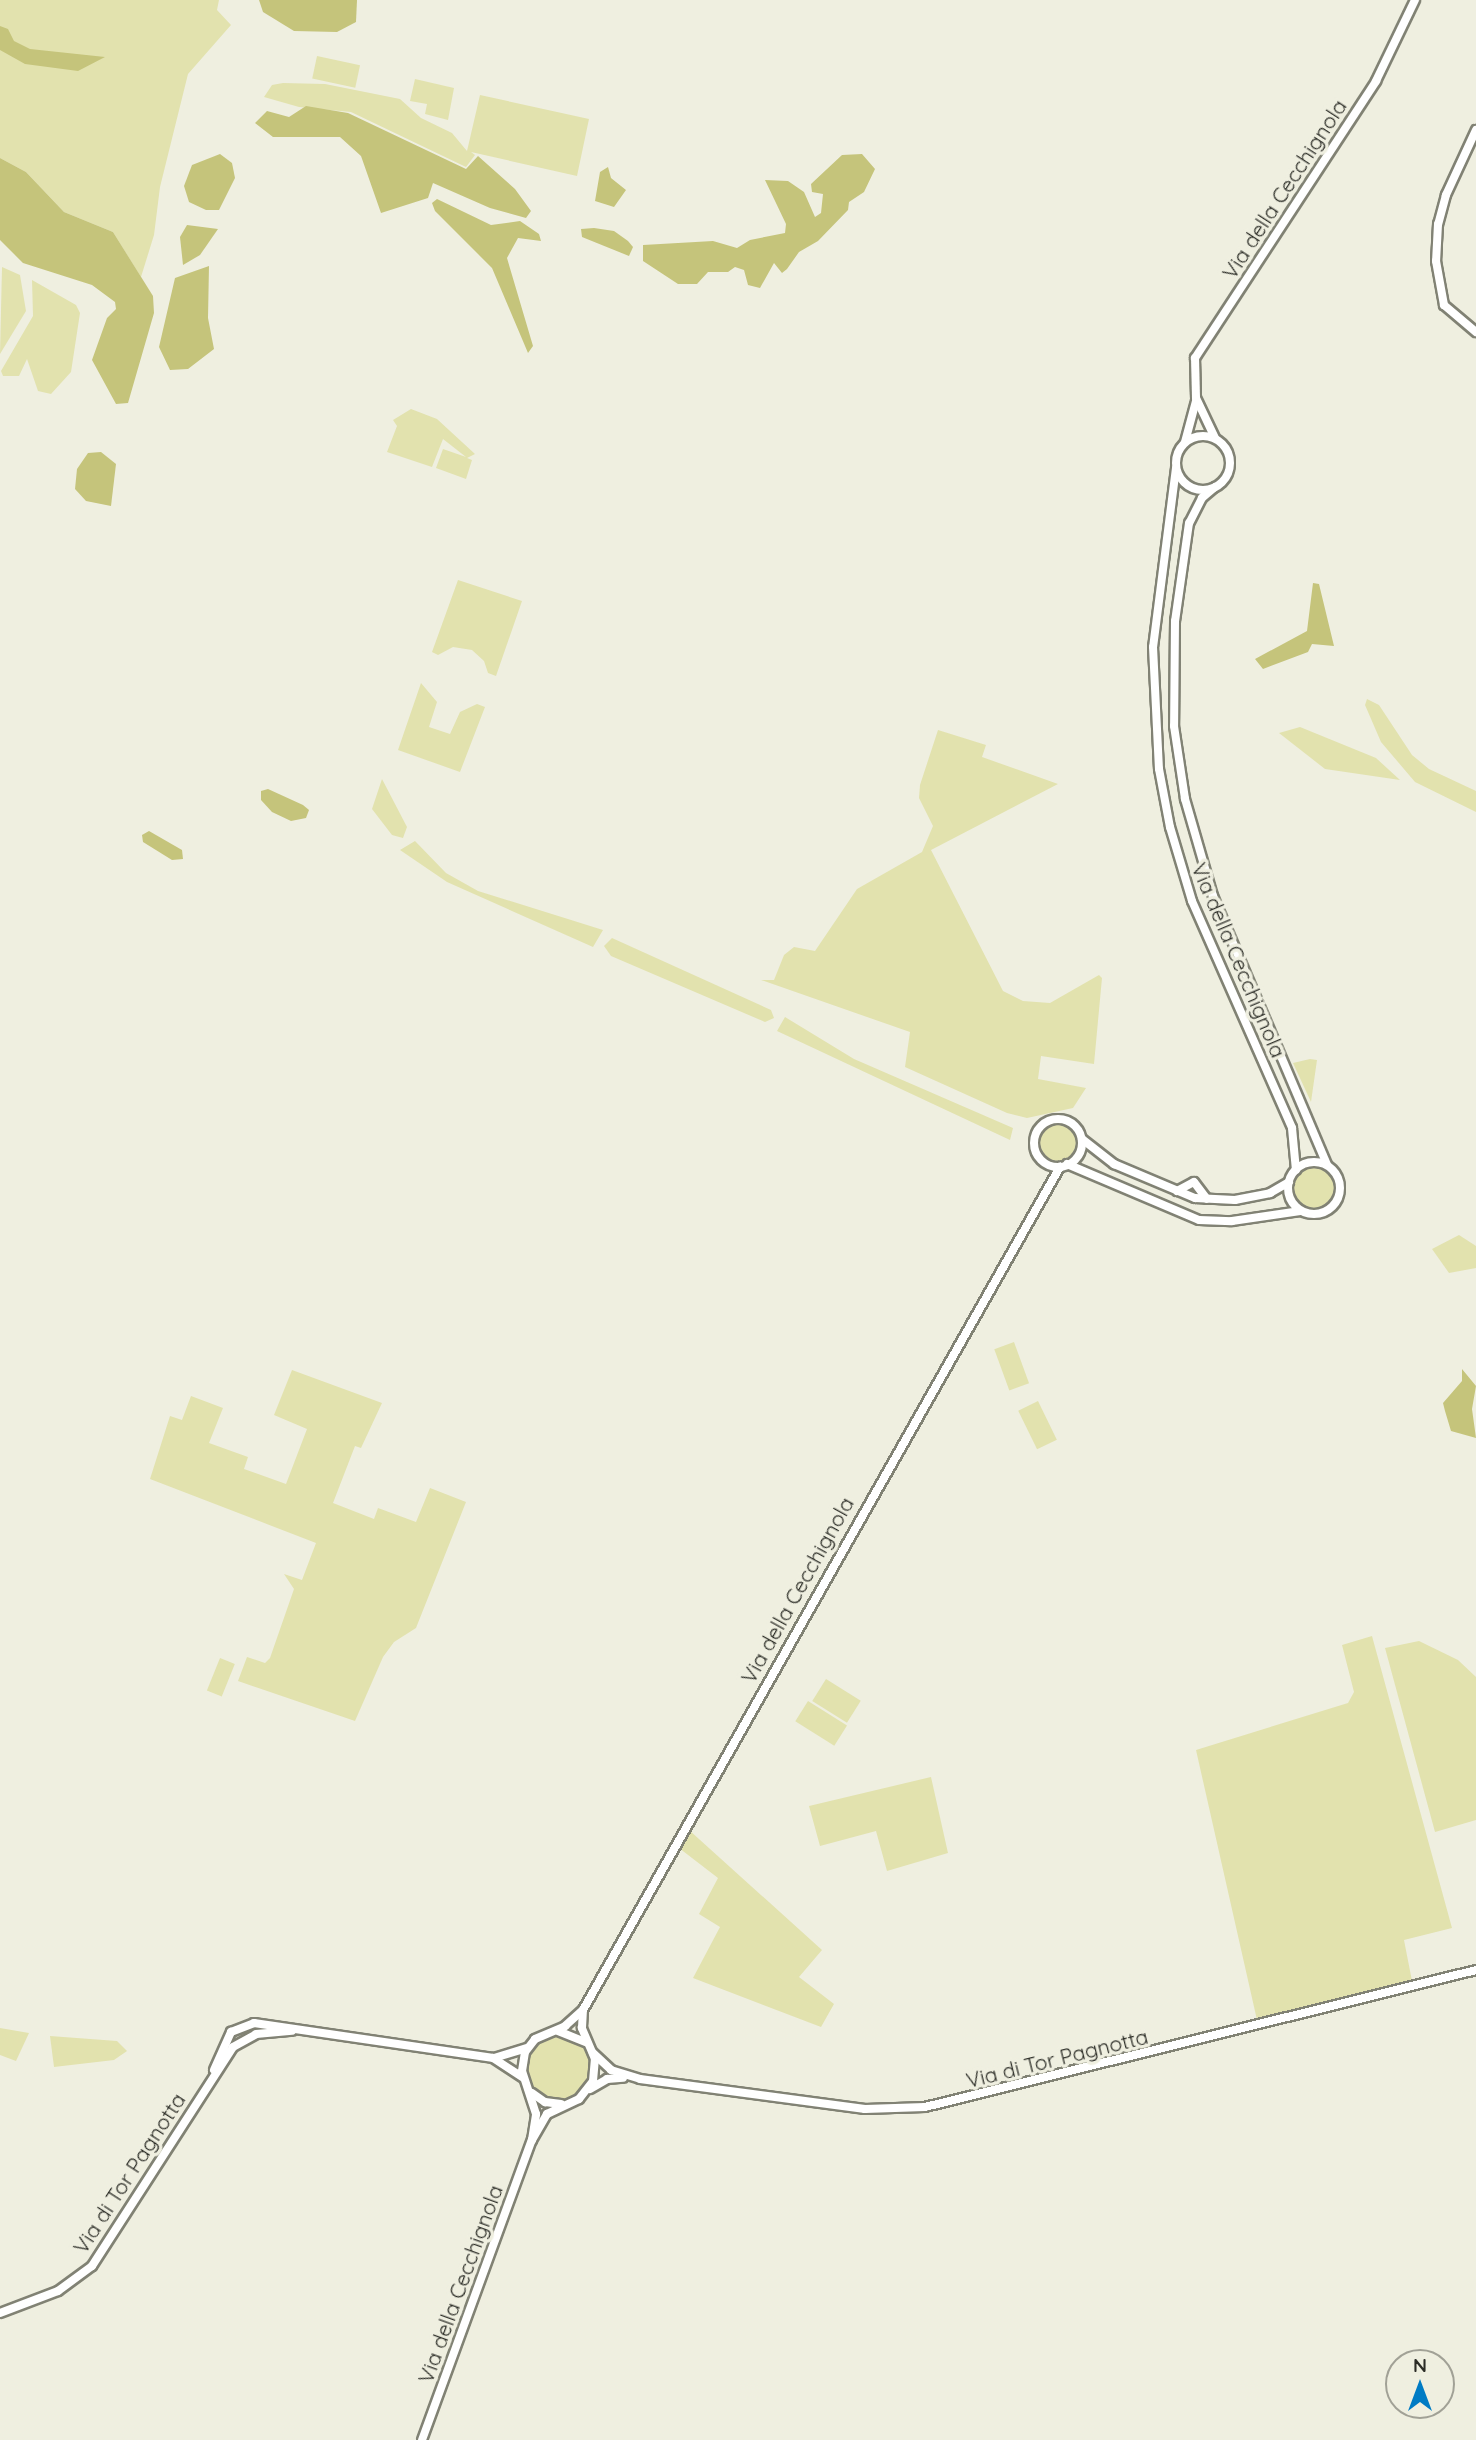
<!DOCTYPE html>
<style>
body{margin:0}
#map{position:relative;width:1476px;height:2440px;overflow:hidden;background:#efefe0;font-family:Quicksand,sans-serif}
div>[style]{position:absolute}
.green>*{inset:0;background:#e2e2ae;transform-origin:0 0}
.round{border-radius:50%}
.forest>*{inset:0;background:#c5c47b}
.roads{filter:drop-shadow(2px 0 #818274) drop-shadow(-2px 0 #818274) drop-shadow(0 2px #818274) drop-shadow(0 -2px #818274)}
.minor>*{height:8px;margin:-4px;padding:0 4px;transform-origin:4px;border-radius:4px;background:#fff}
.minor>.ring{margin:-4px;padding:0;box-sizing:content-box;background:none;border:8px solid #fff;border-radius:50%}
span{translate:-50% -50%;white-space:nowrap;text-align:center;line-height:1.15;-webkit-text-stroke:7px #efefe0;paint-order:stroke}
.street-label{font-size:21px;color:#2b2c26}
.north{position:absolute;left:1385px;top:2349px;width:70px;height:70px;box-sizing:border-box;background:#efefe0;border:2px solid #a1a196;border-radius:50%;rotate:0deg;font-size:19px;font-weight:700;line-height:28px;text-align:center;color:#2b2c26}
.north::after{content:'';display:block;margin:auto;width:24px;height:32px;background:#007bc4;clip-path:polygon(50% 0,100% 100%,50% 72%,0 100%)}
</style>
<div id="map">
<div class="green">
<div style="clip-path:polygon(0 0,219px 0,217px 10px,231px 25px,188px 74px,160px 187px,154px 235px,141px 277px,113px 232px,64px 212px,26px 172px,0 158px)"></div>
<div style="left:317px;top:56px;width:44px;height:23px;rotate:12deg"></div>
<div style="clip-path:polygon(415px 79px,454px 88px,448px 120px,425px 114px,427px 104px,410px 101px)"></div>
<div style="clip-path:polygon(283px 83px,325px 84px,400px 99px,421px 118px,452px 133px,467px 151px,480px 95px,589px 119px,577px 176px,471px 152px,475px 155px,466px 167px,351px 112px,299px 107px,264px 97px,272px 85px)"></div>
<div style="clip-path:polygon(2px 267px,20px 275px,26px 311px,0 354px)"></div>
<div style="clip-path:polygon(32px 280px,76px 305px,80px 313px,71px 372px,51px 394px,38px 391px,27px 359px,19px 376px,3px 376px,1px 371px,33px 316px)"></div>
<div style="clip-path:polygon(411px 409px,437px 419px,475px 454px,467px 458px,472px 460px,466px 479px,436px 468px,443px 449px,466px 457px,443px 439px,432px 467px,387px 452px,397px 426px,393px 420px)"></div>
<div style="clip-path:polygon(458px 580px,522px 601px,496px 676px,488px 673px,484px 661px,472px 650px,453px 647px,438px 655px,432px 652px)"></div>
<div style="clip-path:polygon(421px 683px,437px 702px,429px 727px,450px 734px,460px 712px,477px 704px,485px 707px,460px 772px,398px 750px)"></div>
<div style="clip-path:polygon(1367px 699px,1379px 705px,1412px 755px,1429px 769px,1476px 791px,1476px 812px,1415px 782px,1381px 742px,1365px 705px)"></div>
<div style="clip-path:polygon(1300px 727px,1376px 758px,1400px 780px,1325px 769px,1279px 733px)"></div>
<div style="clip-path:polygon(938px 730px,986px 745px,982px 757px,1058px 784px,931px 850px,1003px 991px,1023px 1001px,1050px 1003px,1099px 975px,1102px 978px,1094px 1064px,1041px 1056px,1038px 1079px,1086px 1088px,1073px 1108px,1027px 1118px,1007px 1113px,905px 1067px,910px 1032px,761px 980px,774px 980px,784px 955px,794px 947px,815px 951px,857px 889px,922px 852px,933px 826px,919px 798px,920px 785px)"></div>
<div style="clip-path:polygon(382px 779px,407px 827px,403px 838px,392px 835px,372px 809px)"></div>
<div style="clip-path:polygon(415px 841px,446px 873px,478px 891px,603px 930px,593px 947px,447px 882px,400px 850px)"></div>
<div style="clip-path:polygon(612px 938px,771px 1010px,774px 1018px,765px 1022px,611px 956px,604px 946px)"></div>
<div style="clip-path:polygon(785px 1017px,854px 1059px,1013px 1128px,1010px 1140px,777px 1031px)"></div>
<div style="clip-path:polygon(1310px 1059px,1317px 1060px,1311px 1102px,1293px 1063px)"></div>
<div class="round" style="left:1038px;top:1123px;width:38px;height:38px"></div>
<div class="round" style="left:1294px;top:1167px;width:42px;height:42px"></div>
<div style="clip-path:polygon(1459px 1235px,1476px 1246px,1476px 1268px,1449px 1273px,1432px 1249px)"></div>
<div style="left:1014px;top:1342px;width:44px;height:21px;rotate:70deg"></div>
<div style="clip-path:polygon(292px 1370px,382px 1403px,361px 1448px,355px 1446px,333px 1503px,374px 1519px,378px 1508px,416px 1522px,430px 1488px,466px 1502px,416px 1628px,394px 1642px,383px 1657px,355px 1721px,238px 1681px,247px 1657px,265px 1663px,270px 1658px,294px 1589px,284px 1574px,302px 1580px,316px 1543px,150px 1479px,170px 1416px,182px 1420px,191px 1396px,223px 1408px,209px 1443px,248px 1457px,244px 1469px,286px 1484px,307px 1429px,274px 1415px)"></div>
<div style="left:1038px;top:1401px;width:43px;height:22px;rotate:64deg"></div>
<div style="clip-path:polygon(1372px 1636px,1452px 1928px,1404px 1940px,1412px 1981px,1257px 2020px,1196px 1750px,1348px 1703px,1354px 1692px,1342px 1645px)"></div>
<div style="clip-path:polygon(1419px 1641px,1458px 1660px,1476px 1677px,1476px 1820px,1435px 1832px,1385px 1648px)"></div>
<div style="left:220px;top:1658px;width:16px;height:35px;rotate:22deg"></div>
<div style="left:826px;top:1679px;width:41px;height:26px;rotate:32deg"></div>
<div style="left:808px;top:1701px;width:46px;height:24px;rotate:32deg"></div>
<div style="clip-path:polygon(931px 1777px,948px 1853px,887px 1871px,876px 1831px,820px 1846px,809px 1806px)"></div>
<div style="clip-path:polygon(689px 1830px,822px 1950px,799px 1977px,834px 2004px,821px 2027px,693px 1978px,720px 1927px,699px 1914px,718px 1878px,679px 1848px)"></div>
<div style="clip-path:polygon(0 2028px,29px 2033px,16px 2061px,0 2055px)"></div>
<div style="clip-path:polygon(50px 2036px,117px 2041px,127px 2051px,114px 2060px,54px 2067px)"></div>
<div class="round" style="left:527px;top:2036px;width:64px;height:64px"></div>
</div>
<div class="forest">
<div style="clip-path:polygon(259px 0,357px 0,356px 22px,337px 32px,294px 31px,263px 12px)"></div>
<div style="clip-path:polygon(0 26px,8px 29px,14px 41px,30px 49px,105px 57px,78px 71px,25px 64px,0 50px)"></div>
<div style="clip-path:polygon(306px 106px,348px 113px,466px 169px,478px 156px,515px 189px,531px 211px,526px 218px,490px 208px,433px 183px,428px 198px,381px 213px,361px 156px,340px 137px,273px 137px,255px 123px,267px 111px,289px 117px)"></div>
<div style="clip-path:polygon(220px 154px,232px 163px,235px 178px,219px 210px,206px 210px,189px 202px,184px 186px,192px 165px)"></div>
<div style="clip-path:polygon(862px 154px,875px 169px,864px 192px,849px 202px,848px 210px,818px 241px,799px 252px,787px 269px,782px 273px,774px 263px,760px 288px,748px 285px,744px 270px,735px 267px,728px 272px,708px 272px,697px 284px,678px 284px,643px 261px,643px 245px,713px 241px,737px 248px,750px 240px,785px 233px,786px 224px,765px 180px,788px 181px,804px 192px,815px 217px,821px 213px,823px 194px,812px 192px,811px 184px,842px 155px)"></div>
<div style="clip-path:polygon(0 158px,26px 172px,64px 212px,113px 232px,153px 296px,154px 313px,128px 403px,116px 404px,92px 360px,107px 318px,116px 309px,115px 302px,92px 285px,23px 263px,0 240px)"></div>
<div style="clip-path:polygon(608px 167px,611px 178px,626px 190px,614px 207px,595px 201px,600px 172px)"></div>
<div style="clip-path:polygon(437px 199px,491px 225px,520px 221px,539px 234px,541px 241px,518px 238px,507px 258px,533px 346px,528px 353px,492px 268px,435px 211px,432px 203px)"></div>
<div style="clip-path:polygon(187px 225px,218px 229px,200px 255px,183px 265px,180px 237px)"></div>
<div style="clip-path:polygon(594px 228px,614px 231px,628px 241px,633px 247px,629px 256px,582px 237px,581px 229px)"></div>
<div style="clip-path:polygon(209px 266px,208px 318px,214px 349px,188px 369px,170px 370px,159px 347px,175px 278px)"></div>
<div style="clip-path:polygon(101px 452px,116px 464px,111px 506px,86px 501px,75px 489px,77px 469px,88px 453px)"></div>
<div style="clip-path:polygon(1313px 583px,1319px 584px,1334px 646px,1312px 644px,1308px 652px,1263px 669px,1255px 659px,1307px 631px)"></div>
<div style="clip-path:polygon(268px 789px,303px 805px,309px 810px,306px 818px,291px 821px,272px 812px,261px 800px,261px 791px)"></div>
<div style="clip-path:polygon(149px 831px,182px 850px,183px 859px,172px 860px,143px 842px,142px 835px)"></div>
<div style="clip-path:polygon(1462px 1369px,1476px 1386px,1472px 1409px,1476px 1438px,1451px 1431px,1445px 1411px,1443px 1403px,1462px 1381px)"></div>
</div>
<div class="roads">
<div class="minor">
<div style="left:1476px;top:130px;width:72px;rotate:114.8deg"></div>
<div style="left:1446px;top:195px;width:30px;rotate:105deg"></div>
<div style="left:1438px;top:224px;width:37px;rotate:93deg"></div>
<div style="left:1436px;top:261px;width:45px;rotate:79.7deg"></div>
<div style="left:1444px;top:305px;width:42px;rotate:40.2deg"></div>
<div class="ring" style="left:1176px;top:436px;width:46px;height:46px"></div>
<div style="left:1215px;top:438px;width:44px;rotate:-115.4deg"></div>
<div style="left:1196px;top:398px;width:40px;rotate:-91.4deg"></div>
<div style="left:1195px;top:358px;width:331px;rotate:-56.8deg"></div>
<div style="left:1376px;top:81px;width:90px;rotate:-64.3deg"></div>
<div style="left:1185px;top:442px;width:42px;rotate:-75deg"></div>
<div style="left:1176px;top:468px;width:180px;rotate:97.3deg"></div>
<div style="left:1153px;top:647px;width:122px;rotate:87.2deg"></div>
<div style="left:1159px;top:769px;width:59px;rotate:79.3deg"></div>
<div style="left:1170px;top:827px;width:77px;rotate:73.4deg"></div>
<div style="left:1192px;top:901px;width:248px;rotate:66.2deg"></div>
<div style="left:1292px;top:1128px;width:42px;rotate:84.6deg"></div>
<div style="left:1215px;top:487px;width:17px;rotate:140deg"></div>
<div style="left:1202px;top:498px;width:28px;rotate:117deg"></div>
<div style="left:1189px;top:523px;width:99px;rotate:98.1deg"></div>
<div style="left:1175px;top:621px;width:105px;rotate:90.5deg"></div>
<div style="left:1174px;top:726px;width:74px;rotate:81.4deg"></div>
<div style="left:1185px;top:799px;width:101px;rotate:73.9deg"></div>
<div style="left:1213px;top:896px;width:291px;rotate:67deg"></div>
<div class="ring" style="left:1034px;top:1119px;width:40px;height:40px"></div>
<div style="left:1082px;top:1139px;width:41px;rotate:38deg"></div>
<div style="left:1114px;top:1164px;width:88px;rotate:22.8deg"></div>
<div style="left:1195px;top:1198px;width:40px;rotate:2.9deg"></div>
<div style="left:1235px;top:1200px;width:36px;rotate:-11deg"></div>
<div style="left:1270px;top:1193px;width:22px;rotate:-30deg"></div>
<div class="ring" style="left:1288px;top:1162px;width:44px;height:44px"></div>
<div style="left:1067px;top:1164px;width:143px;rotate:23deg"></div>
<div style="left:1199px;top:1220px;width:33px;rotate:2deg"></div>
<div style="left:1232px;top:1221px;width:69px;rotate:-8.4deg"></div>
<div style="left:1177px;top:1191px;width:19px;rotate:-28deg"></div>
<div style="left:1194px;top:1182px;width:21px;rotate:53deg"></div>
<div style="left:558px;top:2031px;width:31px;rotate:22deg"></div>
<div style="left:593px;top:2053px;width:25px;rotate:43deg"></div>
<div style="left:611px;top:2070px;width:30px;rotate:17deg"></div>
<div style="left:640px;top:2079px;width:227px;rotate:7.6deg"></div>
<div style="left:865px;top:2109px;width:60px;rotate:-1.9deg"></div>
<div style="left:925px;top:2107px;width:568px;rotate:-13.96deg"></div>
<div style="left:494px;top:2058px;width:34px;rotate:-17deg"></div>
<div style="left:214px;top:2070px;width:42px;rotate:-65.9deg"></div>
<div style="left:231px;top:2032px;width:25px;rotate:-21deg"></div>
<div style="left:254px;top:2023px;width:242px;rotate:8.3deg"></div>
<div style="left:493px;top:2058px;width:35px;rotate:33deg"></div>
<div style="left:590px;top:2089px;width:20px;rotate:-30deg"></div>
<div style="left:607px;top:2079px;width:16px;rotate:-4deg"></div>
<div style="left:532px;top:2093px;width:16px;rotate:35deg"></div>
<div style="left:545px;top:2102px;width:16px;rotate:7deg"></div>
<div style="left:532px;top:2140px;width:26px;rotate:-81deg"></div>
<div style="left:536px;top:2114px;width:45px;rotate:-108deg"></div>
<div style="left:522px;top:2071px;width:19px;rotate:-81deg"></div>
<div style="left:525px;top:2052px;width:16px;rotate:-52deg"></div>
<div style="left:535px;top:2039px;width:33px;rotate:-23deg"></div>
<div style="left:565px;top:2026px;width:24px;rotate:-42deg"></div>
<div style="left:583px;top:2010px;width:969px;rotate:-60.5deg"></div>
<div style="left:0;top:2313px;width:62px;rotate:-20.8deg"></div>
<div style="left:58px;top:2291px;width:42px;rotate:-36.3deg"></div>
<div style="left:92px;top:2266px;width:260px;rotate:-57.2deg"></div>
<div style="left:233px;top:2047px;width:26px;rotate:-29deg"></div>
<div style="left:256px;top:2034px;width:36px;rotate:-5deg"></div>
<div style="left:422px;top:2440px;width:320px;rotate:-69.9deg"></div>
<div style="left:532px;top:2140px;width:30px;rotate:-60deg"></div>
<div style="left:547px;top:2114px;width:35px;rotate:-25deg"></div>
<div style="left:579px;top:2099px;width:23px;rotate:-52deg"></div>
<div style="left:593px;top:2081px;width:22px;rotate:-85deg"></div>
<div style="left:595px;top:2059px;width:34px;rotate:-113deg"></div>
<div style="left:582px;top:2028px;width:18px;rotate:-87deg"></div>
</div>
</div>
<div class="street-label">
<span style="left:1284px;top:189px;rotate:-57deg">Via della Cecchignola</span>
<span style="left:1239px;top:960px;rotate:67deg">Via della Cecchignola</span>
<span style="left:797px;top:1590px;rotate:-61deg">Via della Cecchignola</span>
<span style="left:1057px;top:2058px;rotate:-14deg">Via di Tor Pagnotta</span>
<span style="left:129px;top:2173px;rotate:-57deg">Via di Tor Pagnotta</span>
<span style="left:460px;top:2284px;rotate:-70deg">Via della Cecchignola</span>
</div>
<div class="north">N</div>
</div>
